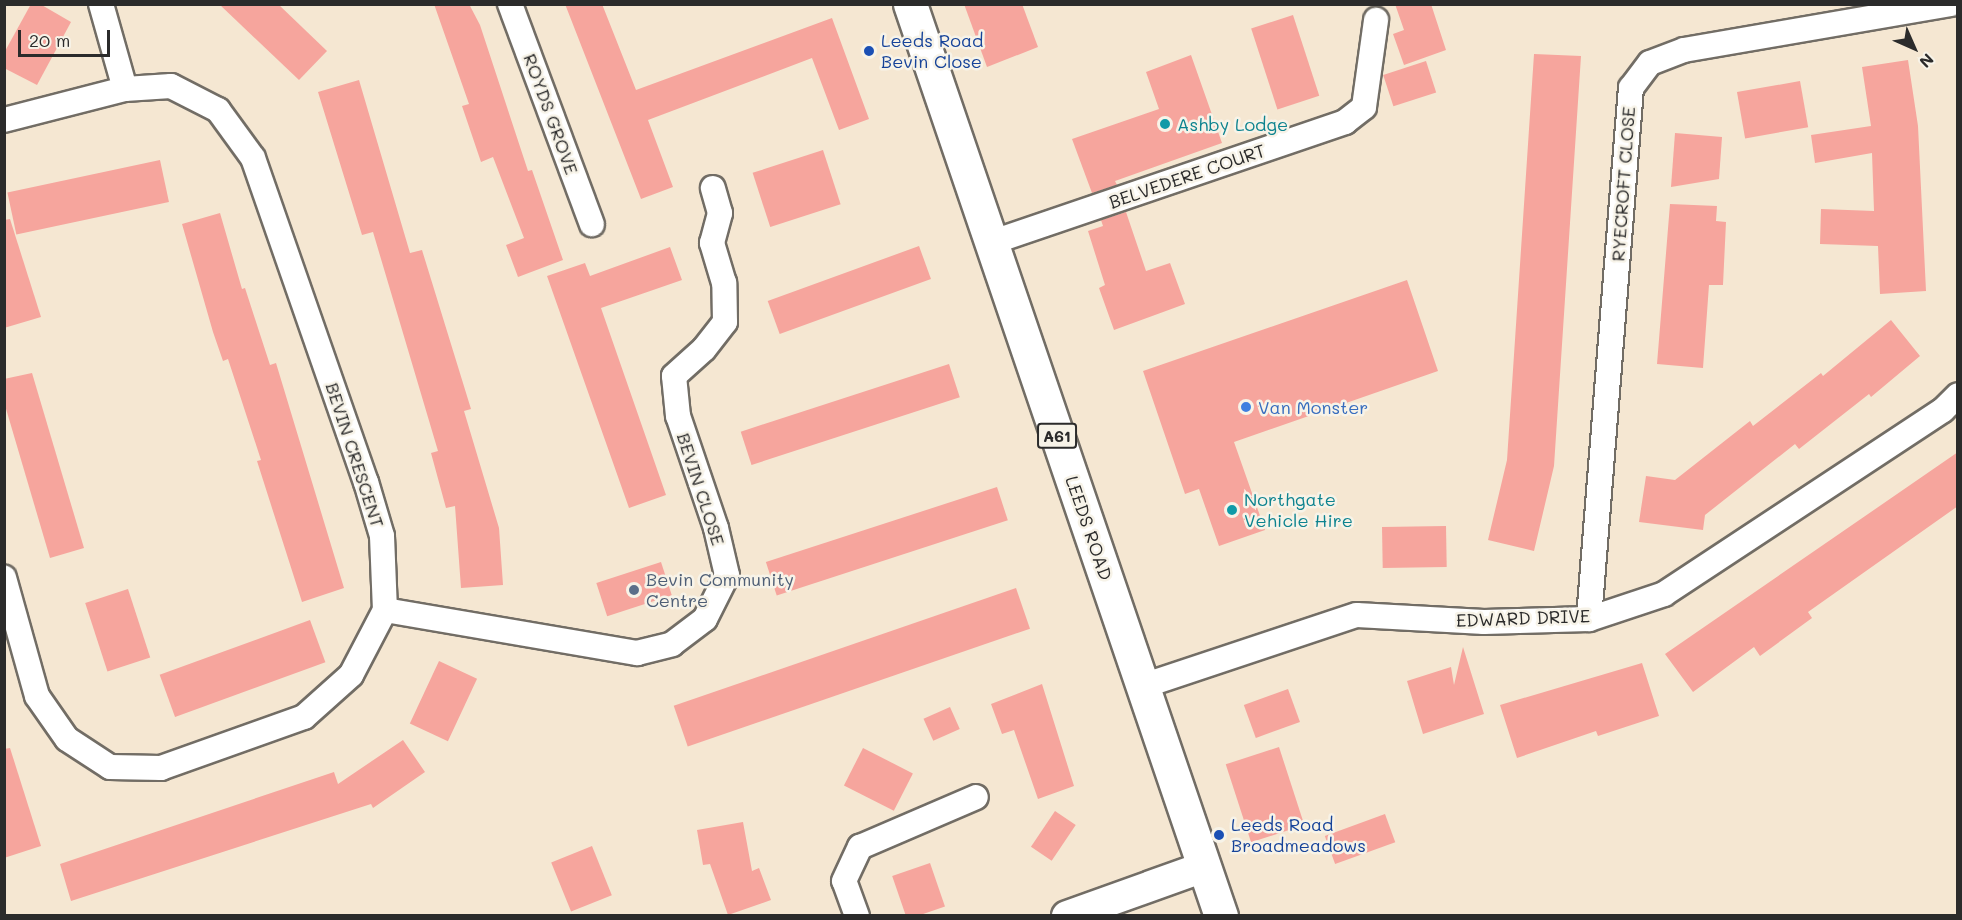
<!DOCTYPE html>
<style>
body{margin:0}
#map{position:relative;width:1962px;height:920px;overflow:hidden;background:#f5e7d2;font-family:Mali,sans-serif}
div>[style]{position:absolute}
.building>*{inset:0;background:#f6a59d;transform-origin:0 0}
.roads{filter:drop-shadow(2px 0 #726d65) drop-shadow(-2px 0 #726d65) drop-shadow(0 2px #726d65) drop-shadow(0 -2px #726d65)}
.minor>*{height:24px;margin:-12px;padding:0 12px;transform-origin:12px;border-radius:12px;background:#fff}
.tertiary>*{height:30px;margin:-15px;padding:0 15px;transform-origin:15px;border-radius:15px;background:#fff}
.primary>*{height:33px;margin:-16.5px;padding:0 16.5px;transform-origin:16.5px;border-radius:16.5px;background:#fff}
.dots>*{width:16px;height:16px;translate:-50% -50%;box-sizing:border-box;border:3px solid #f7f3e8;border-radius:50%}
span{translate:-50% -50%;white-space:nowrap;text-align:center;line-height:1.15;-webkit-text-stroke:5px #f7f3e8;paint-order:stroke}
.shield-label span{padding:2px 4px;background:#f7f3e8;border:2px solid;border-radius:4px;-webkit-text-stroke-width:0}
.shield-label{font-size:16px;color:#2b2b2b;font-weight:700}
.transit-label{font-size:18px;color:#164399}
.left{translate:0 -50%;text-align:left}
.street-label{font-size:18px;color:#2b2b2b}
.culture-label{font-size:18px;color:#0d838f}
.shop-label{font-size:18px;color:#366cbe}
.service-label{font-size:18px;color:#4e5e75}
.frame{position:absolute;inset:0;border:6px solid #2b2b2b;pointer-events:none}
.north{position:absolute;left:1884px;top:18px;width:60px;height:60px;-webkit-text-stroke:4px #f7f3e8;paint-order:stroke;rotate:135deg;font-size:16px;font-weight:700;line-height:24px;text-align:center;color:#2b2b2b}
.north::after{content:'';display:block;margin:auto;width:21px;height:27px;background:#2b2b2b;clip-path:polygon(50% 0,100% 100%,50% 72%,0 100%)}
.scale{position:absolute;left:18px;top:30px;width:92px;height:27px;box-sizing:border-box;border:3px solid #2b2b2b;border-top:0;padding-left:8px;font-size:18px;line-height:21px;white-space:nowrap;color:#2b2b2b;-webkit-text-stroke:4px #f7f3e8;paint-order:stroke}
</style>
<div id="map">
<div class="building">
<div style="clip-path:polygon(31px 4px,40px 4px,71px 22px,37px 85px,4px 68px,4px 53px)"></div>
<div style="clip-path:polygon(219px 4px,278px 4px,327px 51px,299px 80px)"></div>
<div style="clip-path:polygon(434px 4px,469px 4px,480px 25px,528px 171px,532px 170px,563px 260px,518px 277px,506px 245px,524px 238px,493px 157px,481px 162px,462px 106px,469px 104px)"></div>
<div style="clip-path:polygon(565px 4px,602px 4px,636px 90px,832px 18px,869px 119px,839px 130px,812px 58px,648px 120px,673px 187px,641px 199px)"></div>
<div style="clip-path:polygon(964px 4px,1022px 4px,1038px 47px,987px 67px)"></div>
<div style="clip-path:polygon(1395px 4px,1431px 4px,1446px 50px,1404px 65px,1393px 34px,1404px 30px)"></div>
<div style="left:1293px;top:15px;width:85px;height:44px;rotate:72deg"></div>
<div style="clip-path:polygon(1534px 54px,1581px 56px,1554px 466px,1534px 551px,1488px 540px,1507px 460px)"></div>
<div style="clip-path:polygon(1191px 55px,1222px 143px,1115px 181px,1117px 185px,1092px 193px,1072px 139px,1159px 109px,1146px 72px)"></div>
<div style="clip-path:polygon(1908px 60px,1918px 126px,1926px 291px,1880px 294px,1878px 246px,1820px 244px,1821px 209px,1874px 211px,1872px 153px,1815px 163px,1811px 135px,1871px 126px,1862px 67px)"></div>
<div style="left:1426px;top:61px;width:33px;height:45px;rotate:72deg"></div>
<div style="clip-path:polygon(359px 80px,410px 253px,422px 250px,471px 409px,464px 411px,499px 528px,503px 585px,461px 588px,455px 506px,446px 508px,431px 453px,438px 451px,373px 232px,362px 235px,318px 92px)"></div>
<div style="left:1800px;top:81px;width:47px;height:64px;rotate:80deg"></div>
<div style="clip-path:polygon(1675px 133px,1722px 137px,1719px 179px,1671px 187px)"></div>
<div style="left:823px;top:150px;width:57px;height:74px;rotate:72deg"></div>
<div style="left:160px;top:160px;width:43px;height:156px;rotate:78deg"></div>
<div style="clip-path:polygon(1670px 204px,1717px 206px,1716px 221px,1726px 222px,1723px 285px,1709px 285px,1703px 368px,1657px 364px)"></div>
<div style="clip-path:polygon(1126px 212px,1146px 271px,1170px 263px,1185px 304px,1114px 330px,1099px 288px,1105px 285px,1088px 231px,1103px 226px,1101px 220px)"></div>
<div style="clip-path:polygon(220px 213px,242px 289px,245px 288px,270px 365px,276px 363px,344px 588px,302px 602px,257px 461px,261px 460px,228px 359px,223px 361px,213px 332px,182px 224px)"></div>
<div style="clip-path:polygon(10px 219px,41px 317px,4px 328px,4px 220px)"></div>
<div style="left:919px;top:246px;width:35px;height:161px;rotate:70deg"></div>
<div style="clip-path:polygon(670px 247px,682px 280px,601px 308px,666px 495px,629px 508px,547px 276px,585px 263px,590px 276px)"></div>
<div style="clip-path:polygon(1407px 280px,1438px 371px,1234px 442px,1265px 530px,1219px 546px,1199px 489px,1185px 494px,1143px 371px)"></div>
<div style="clip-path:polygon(1891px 320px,1920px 356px,1871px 397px,1869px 394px,1799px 449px,1795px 444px,1705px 515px,1703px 530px,1639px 522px,1646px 476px,1675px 480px,1750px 421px,1753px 426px,1821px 373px,1823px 376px)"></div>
<div style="left:949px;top:364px;width:35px;height:219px;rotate:72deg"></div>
<div style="clip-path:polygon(32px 373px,84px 548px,50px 558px,4px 402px,4px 379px)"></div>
<div style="clip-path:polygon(1958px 452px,1958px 506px,1808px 612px,1812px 618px,1760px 656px,1754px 647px,1693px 692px,1665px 654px)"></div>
<div style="left:997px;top:487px;width:35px;height:243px;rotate:72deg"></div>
<div style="left:1446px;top:526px;width:41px;height:64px;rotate:89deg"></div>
<div style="left:661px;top:562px;width:35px;height:68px;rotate:72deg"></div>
<div style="left:1016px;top:588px;width:43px;height:362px;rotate:71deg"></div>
<div style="left:128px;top:589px;width:72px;height:45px;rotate:72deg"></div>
<div style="left:310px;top:620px;width:45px;height:160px;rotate:70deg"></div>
<div style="clip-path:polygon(1463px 647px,1484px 714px,1423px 734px,1407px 681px,1451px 667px,1454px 685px)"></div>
<div style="left:439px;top:661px;width:42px;height:69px;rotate:25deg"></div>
<div style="clip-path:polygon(1642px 663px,1659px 716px,1598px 736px,1596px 731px,1517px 758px,1500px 705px)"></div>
<div style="clip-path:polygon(1042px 684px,1074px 786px,1038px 799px,1014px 730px,1002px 734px,991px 704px)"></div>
<div style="left:1288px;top:689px;width:35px;height:47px;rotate:70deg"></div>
<div style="left:950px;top:707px;width:24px;height:29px;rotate:66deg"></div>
<div style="clip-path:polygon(403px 740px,425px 772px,373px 808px,371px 804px,71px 901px,60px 864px,334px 772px,338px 784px)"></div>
<div style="left:1279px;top:747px;width:82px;height:56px;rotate:72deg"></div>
<div style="clip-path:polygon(10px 748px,41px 846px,4px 858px,4px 749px)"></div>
<div style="left:863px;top:748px;width:56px;height:42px;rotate:27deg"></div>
<div style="left:1055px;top:811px;width:25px;height:43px;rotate:34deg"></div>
<div style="left:1385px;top:814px;width:30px;height:64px;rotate:70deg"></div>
<div style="clip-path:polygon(743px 822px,752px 871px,759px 868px,771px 900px,728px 915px,710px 864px,703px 865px,697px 830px)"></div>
<div style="left:592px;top:846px;width:53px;height:44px;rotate:68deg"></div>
<div style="left:930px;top:863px;width:46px;height:40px;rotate:71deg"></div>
</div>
<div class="roads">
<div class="minor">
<div style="left:101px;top:4px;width:88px;rotate:74.2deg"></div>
<div style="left:510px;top:4px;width:235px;rotate:69.6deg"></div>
<div style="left:4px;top:120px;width:125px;rotate:-14.4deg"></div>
<div style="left:125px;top:89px;width:46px;rotate:-3.7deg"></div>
<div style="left:171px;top:86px;width:53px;rotate:27.1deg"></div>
<div style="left:218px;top:110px;width:59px;rotate:53.9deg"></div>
<div style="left:253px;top:158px;width:343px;rotate:70.8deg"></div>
<div style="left:366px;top:482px;width:56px;rotate:73.5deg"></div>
<div style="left:382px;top:536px;width:74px;rotate:87.7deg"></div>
<div style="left:385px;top:610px;width:73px;rotate:117.6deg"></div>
<div style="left:351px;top:675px;width:63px;rotate:138.2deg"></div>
<div style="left:304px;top:717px;width:152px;rotate:160.4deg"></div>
<div style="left:161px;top:768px;width:51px;rotate:-178.9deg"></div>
<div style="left:110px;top:767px;width:51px;rotate:-146.9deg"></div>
<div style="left:67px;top:739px;width:52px;rotate:-124.9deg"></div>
<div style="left:37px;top:696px;width:123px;rotate:-105.6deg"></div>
<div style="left:990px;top:243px;width:375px;rotate:-18.8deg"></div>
<div style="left:1345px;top:122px;width:24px;rotate:-38deg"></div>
<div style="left:1364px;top:107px;width:88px;rotate:-82.1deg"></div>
<div style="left:385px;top:610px;width:256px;rotate:9.7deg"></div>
<div style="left:637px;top:653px;width:36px;rotate:-14deg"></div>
<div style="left:672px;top:644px;width:41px;rotate:-37.1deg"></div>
<div style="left:705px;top:619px;width:49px;rotate:-63.4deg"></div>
<div style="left:727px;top:575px;width:48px;rotate:-103.2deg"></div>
<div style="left:716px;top:528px;width:118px;rotate:-108.7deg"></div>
<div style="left:678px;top:416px;width:40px;rotate:-95.7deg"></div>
<div style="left:674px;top:376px;width:40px;rotate:-42deg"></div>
<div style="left:704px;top:349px;width:34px;rotate:-52deg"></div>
<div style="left:725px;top:322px;width:39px;rotate:-91deg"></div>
<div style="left:724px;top:283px;width:42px;rotate:-106.7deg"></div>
<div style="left:712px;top:243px;width:31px;rotate:-75deg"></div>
<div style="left:720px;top:213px;width:26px;rotate:-106deg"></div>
<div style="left:1589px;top:619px;width:533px;rotate:-85.48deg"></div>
<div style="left:1631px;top:88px;width:31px;rotate:-53deg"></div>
<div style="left:1650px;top:63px;width:36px;rotate:-21deg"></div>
<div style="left:1684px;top:50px;width:271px;rotate:-9.8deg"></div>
<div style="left:1143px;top:686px;width:225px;rotate:-18.4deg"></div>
<div style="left:1357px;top:615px;width:127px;rotate:3.2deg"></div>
<div style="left:1484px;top:622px;width:105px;rotate:-1.6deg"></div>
<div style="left:1589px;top:619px;width:79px;rotate:-18.4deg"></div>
<div style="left:1664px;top:594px;width:334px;rotate:-33.4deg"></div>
<div style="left:1943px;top:410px;width:21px;rotate:-45deg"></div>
<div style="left:857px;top:916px;width:37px;rotate:-110deg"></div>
<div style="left:844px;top:881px;width:38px;rotate:-65deg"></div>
<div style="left:860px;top:847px;width:126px;rotate:-23.3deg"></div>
</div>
<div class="tertiary">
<div style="left:1067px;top:916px;width:145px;rotate:-19.7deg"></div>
</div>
<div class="primary">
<div style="left:910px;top:4px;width:964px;rotate:71.17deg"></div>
</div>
</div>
<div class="dots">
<div style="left:869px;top:51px;background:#1a4fb4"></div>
<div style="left:1165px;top:124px;background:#0f9aa8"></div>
<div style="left:1246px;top:407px;background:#3f7fe0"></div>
<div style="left:1232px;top:510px;background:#0f9aa8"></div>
<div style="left:634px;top:590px;background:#5c6f8a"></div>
<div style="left:1219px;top:835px;background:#1a4fb4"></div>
</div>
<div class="shield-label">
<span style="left:1057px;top:436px">A61</span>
</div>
<div class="transit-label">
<span class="left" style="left:881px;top:51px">Leeds Road<br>Bevin Close</span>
<span class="left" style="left:1231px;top:835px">Leeds Road<br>Broadmeadows</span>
</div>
<div class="street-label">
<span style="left:551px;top:114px;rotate:70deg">ROYDS GROVE</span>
<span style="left:1187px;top:176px;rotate:-19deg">BELVEDERE COURT</span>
<span style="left:1623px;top:184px;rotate:-86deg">RYECROFT CLOSE</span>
<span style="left:355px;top:455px;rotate:72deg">BEVIN CRESCENT</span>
<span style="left:701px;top:489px;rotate:72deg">BEVIN CLOSE</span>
<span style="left:1089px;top:528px;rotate:71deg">LEEDS ROAD</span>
<span style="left:1523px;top:618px;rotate:-2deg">EDWARD DRIVE</span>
</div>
<div class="culture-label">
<span class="left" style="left:1177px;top:124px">Ashby Lodge</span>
<span class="left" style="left:1244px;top:510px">Northgate<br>Vehicle Hire</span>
</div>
<div class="shop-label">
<span class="left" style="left:1258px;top:407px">Van Monster</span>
</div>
<div class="service-label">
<span class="left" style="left:646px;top:590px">Bevin Community<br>Centre</span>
</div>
<div class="frame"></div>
<div class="north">N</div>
<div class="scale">20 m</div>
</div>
